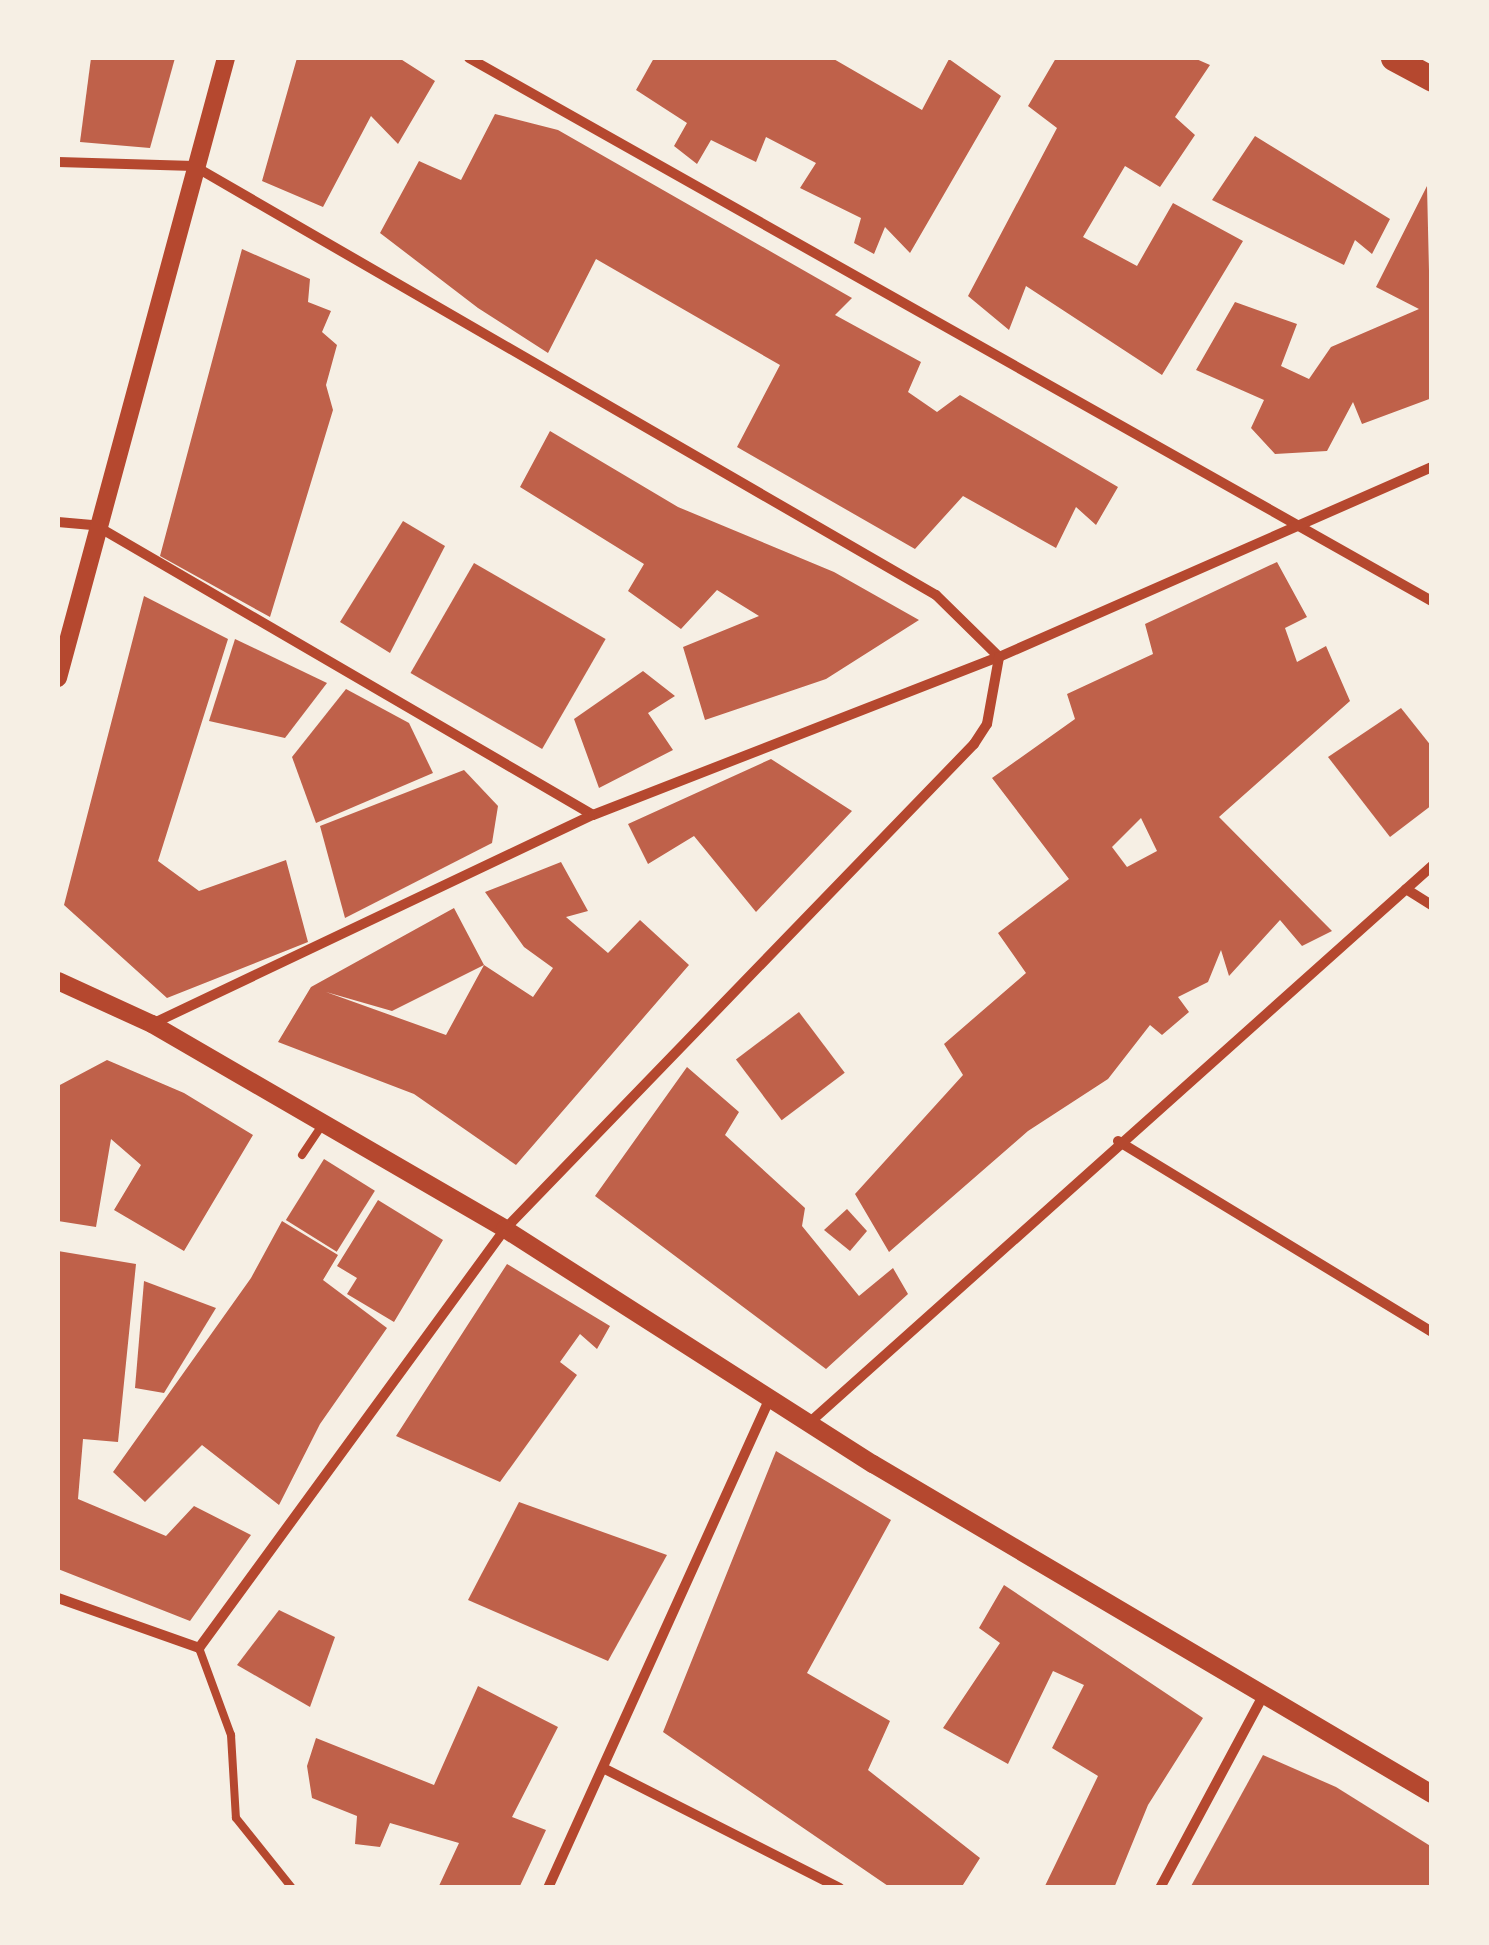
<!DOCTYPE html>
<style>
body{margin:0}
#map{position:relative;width:1489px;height:1945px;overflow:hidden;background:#f6efe4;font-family:Barlow,sans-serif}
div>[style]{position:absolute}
.building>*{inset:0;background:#bf614a;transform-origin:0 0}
.service>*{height:8px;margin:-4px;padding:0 4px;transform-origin:4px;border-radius:4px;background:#b5482f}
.minor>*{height:10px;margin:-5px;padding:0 5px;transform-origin:5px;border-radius:5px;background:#b5482f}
.tertiary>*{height:18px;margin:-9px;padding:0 9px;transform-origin:9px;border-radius:9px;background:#b5482f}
.primary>*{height:25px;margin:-12.5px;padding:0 12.5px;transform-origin:12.5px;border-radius:12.5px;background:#b5482f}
span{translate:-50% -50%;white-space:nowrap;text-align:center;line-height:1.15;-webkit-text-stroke:8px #f6efe4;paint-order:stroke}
.frame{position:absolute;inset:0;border:60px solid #f6efe4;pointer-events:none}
</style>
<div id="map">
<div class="building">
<div style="clip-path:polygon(91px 58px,175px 58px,150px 148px,80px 142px)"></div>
<div style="clip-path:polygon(297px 58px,399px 58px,435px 81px,398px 144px,371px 116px,323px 207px,262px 181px)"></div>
<div style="clip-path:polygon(654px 58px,832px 58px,922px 110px,949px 59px,1001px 96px,910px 253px,885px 227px,874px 254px,854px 243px,861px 218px,800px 188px,816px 163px,766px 137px,756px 162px,711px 140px,697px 164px,674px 146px,687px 123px,636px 90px)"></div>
<div style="clip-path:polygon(1056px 58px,1194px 58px,1210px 65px,1175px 117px,1195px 135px,1160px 187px,1125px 166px,1083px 237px,1137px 266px,1173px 203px,1243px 241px,1162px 375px,1026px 286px,1009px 330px,968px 296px,1057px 128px,1028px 106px)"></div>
<div style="clip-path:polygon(495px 114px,558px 130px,852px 298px,835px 315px,921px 362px,908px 392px,937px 412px,960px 395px,1118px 487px,1096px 525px,1076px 507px,1056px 548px,963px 496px,915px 549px,737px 447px,780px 365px,596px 259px,548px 353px,478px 308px,380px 233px,419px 161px,461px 180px)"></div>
<div style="clip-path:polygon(1255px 136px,1390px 219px,1372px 254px,1355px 240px,1344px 265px,1212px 200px)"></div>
<div style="clip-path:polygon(1427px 186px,1432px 398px,1362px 424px,1353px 402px,1327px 451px,1275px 454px,1251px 428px,1264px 400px,1196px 370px,1235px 302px,1297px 324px,1281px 366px,1309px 379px,1331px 347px,1419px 309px,1376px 287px)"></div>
<div style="clip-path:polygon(242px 249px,310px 279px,308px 302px,331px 311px,322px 332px,337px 345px,326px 385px,333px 410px,270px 617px,160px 556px)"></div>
<div style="clip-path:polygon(550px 431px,678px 507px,834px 572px,919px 620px,826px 679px,705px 720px,683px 647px,759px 616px,717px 590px,681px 629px,628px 591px,644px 564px,520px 487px)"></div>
<div style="clip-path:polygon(403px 521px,445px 546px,390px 653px,340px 622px)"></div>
<div style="clip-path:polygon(evenodd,1277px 562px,1307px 617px,1285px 628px,1297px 662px,1326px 646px,1350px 701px,1219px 817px,1332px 931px,1302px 946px,1280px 920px,1229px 976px,1221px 950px,1208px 982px,1178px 997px,1189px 1012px,1162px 1035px,1150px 1025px,1108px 1079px,1028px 1131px,889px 1252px,855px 1194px,963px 1075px,944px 1044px,1026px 973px,998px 933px,1069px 879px,992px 778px,1075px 719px,1067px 694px,1153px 654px,1145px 624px,1277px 562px,1141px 818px,1157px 851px,1127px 867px,1112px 847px,1141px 818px)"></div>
<div style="left:474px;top:563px;width:152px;height:127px;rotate:30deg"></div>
<div style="clip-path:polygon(144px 596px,228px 639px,158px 861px,199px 891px,286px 860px,308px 942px,167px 998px,64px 905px)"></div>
<div style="clip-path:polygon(235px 639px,327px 683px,285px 738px,209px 721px)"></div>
<div style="clip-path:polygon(643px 671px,675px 696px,648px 713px,673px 750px,599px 788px,574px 719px)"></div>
<div style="clip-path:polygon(346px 689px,409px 723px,433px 773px,316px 823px,292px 757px)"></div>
<div style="clip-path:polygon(1401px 708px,1432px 747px,1432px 805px,1390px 837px,1328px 757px)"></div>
<div style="clip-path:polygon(771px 759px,852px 811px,756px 912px,694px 836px,648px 864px,628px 824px)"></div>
<div style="clip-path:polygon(464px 770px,498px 806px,492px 843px,345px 918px,320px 826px)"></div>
<div style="clip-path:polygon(evenodd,561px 862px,588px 911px,566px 917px,608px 953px,640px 920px,689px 965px,516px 1165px,414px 1094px,278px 1042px,311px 987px,454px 908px,484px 965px,533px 997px,553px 968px,524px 947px,485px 892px,561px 862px,484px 965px,446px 1035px,326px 992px,392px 1011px,484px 965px)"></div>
<div style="left:799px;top:1012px;width:76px;height:79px;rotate:53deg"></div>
<div style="clip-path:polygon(107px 1060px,184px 1093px,253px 1135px,184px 1251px,114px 1210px,141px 1165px,111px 1139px,96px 1227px,58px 1221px,58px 1086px)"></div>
<div style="clip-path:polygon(687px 1067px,739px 1112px,725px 1135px,805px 1208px,802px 1226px,859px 1296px,893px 1268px,908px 1294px,826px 1369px,595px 1196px)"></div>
<div style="left:324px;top:1159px;width:60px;height:72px;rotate:32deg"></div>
<div style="clip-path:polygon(378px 1200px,443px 1240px,394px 1322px,347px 1294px,357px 1278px,337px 1266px)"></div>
<div style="clip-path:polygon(847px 1209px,867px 1231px,850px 1251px,824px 1230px)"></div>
<div style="clip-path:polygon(282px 1221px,338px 1255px,323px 1280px,387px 1328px,320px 1424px,279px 1505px,202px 1445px,145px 1502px,113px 1472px,251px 1278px)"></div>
<div style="clip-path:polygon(58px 1251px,136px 1264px,118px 1442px,83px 1439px,78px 1499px,166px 1536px,194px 1506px,251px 1535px,190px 1621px,58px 1569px)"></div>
<div style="clip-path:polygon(507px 1264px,610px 1326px,597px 1349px,580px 1334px,560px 1362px,577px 1375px,500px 1482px,396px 1436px)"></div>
<div style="clip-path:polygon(144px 1281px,216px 1308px,164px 1393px,135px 1388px)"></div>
<div style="clip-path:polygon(776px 1451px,891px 1520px,807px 1673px,890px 1721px,868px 1770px,980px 1858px,961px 1888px,891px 1888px,663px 1732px)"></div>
<div style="clip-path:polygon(519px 1502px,667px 1555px,608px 1661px,468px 1600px)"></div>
<div style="clip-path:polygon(1004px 1585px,1203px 1718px,1148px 1805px,1114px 1888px,1044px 1888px,1098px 1776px,1052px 1748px,1084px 1685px,1053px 1671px,1008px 1764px,943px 1728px,1000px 1643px,979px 1628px)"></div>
<div style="clip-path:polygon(279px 1610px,335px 1637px,310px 1707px,237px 1665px)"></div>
<div style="clip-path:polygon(478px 1686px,558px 1727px,512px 1817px,546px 1830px,519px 1888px,438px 1888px,459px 1843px,390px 1823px,380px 1847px,355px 1844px,357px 1816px,312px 1798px,307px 1766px,316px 1738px,434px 1785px)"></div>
<div style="clip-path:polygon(1263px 1755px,1336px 1787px,1432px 1847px,1432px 1888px,1190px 1888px)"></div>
</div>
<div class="service">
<div style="left:302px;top:1155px;width:40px;rotate:-56deg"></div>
<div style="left:199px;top:1648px;width:93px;rotate:69.8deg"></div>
<div style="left:231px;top:1735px;width:83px;rotate:86.6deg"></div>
<div style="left:236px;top:1818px;width:90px;rotate:51.3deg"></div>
</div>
<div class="minor">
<div style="left:469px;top:58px;width:1106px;rotate:29.42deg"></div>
<div style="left:58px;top:162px;width:136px;rotate:1.7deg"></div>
<div style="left:194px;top:166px;width:857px;rotate:30.04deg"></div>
<div style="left:936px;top:595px;width:88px;rotate:44.5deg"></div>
<div style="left:58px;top:522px;width:37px;rotate:5deg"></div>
<div style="left:95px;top:525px;width:576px;rotate:30.21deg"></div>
<div style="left:1406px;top:889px;width:31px;rotate:32deg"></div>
<div style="left:152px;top:1024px;width:488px;rotate:-25.4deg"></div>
<div style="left:593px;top:815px;width:436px;rotate:-21.3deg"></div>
<div style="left:999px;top:657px;width:473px;rotate:-23.7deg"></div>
<div style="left:1118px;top:1141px;width:368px;rotate:31.3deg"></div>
<div style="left:809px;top:1423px;width:836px;rotate:-41.8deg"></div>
<div style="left:58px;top:1598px;width:150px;rotate:19.5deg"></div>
<div style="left:199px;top:1648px;width:519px;rotate:-53.86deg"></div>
<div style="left:505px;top:1229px;width:675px;rotate:-45.96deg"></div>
<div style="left:974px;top:744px;width:24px;rotate:-57deg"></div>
<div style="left:987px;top:724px;width:68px;rotate:-79.8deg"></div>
<div style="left:605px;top:1769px;width:263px;rotate:26.9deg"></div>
<div style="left:548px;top:1888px;width:538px;rotate:-65.63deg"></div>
<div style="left:1160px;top:1888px;width:220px;rotate:-61.8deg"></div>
</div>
<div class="tertiary">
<div style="left:58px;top:678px;width:642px;rotate:-74.84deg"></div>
<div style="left:58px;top:981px;width:103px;rotate:24.6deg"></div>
<div style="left:152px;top:1024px;width:408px;rotate:30.1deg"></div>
<div style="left:505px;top:1229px;width:437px;rotate:32.6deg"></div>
<div style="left:873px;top:1464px;width:649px;rotate:30.56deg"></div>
</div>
<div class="primary">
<div style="left:1393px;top:58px;width:44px;rotate:28.3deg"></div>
</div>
<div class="frame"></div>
</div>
